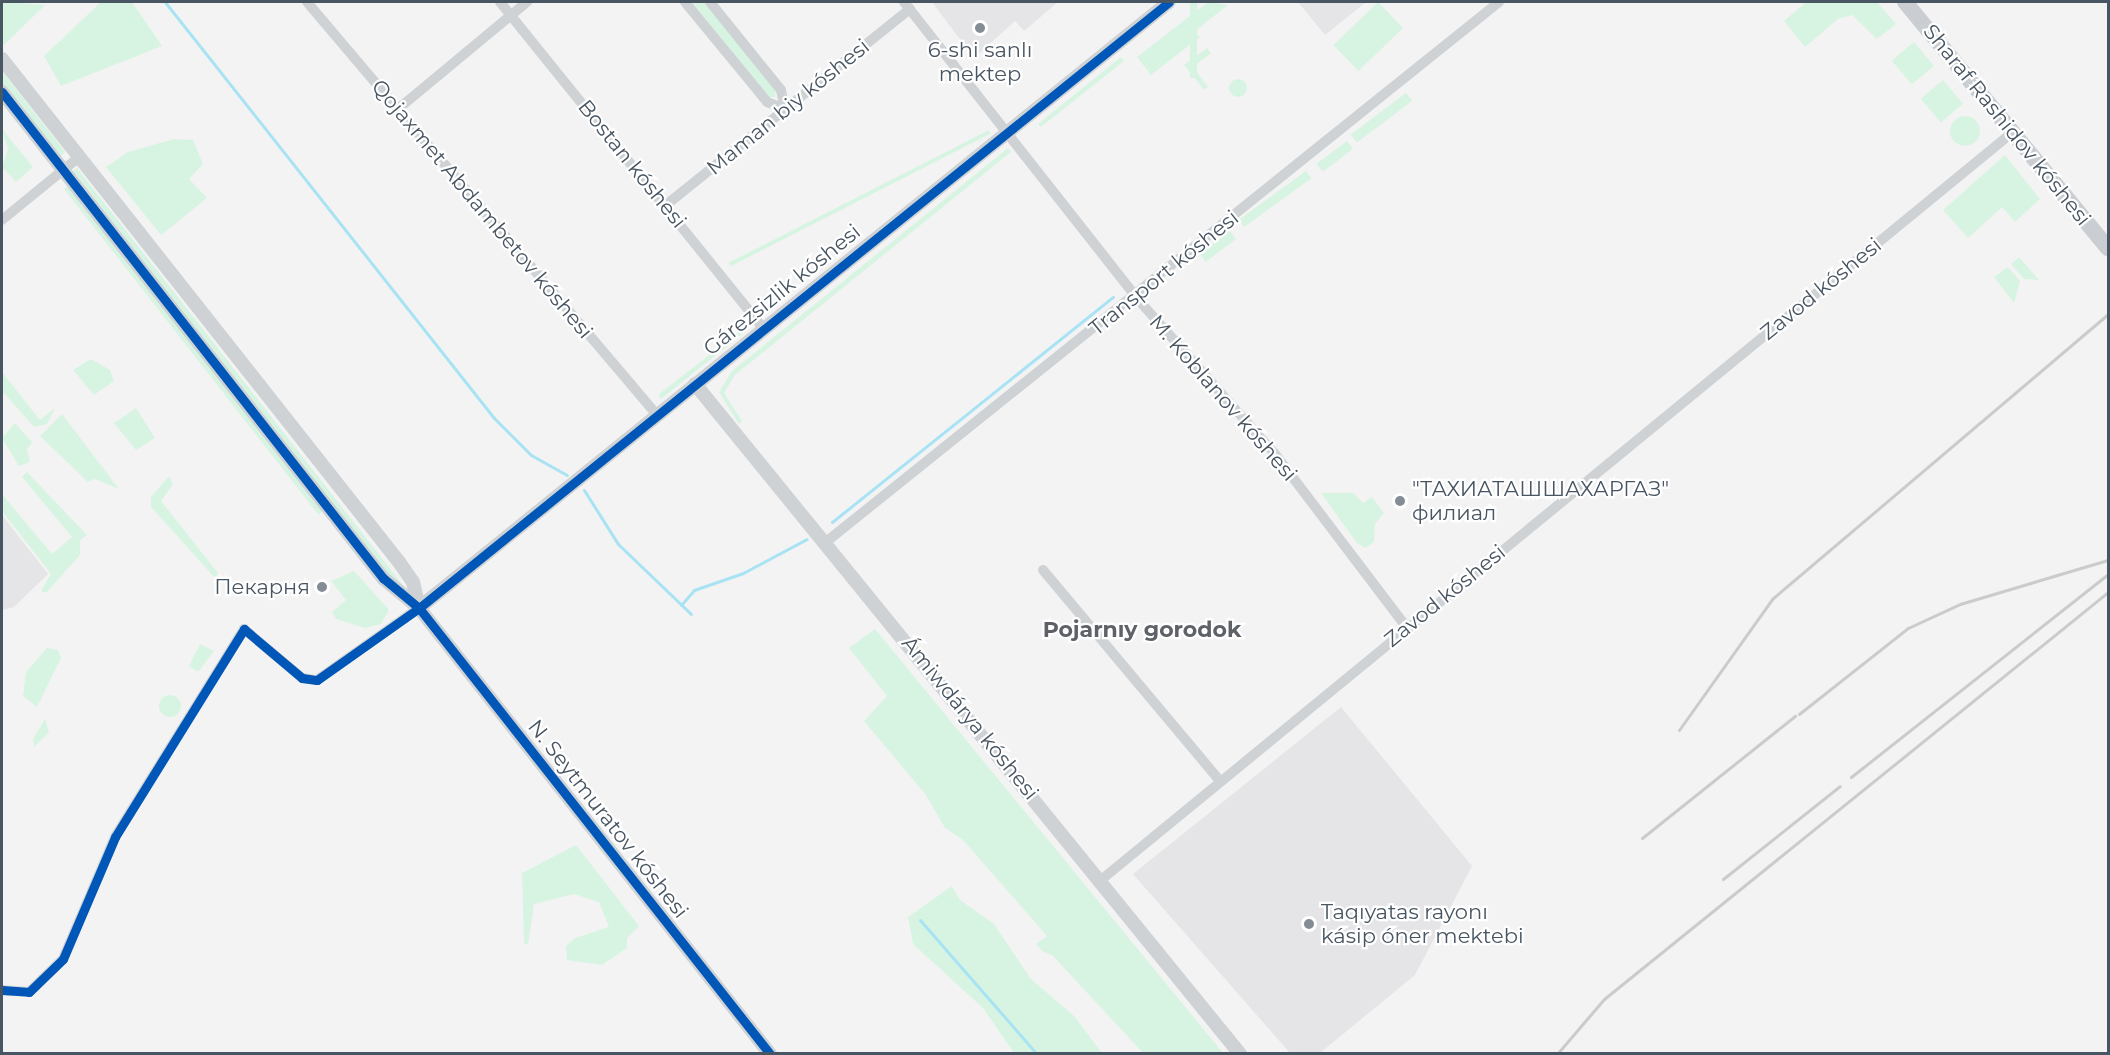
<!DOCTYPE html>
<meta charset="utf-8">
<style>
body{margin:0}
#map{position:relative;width:2110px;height:1055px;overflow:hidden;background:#f4f3f3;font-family:Montserrat,sans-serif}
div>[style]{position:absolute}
.education>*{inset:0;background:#e5e4e6}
.green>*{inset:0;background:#d7f4e2;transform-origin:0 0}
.round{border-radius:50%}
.stream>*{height:3px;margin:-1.5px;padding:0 1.5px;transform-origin:1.5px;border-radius:1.5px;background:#a8e3f4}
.minor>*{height:10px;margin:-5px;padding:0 5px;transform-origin:5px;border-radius:5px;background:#cfd2d4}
.tertiary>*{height:14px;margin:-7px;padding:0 7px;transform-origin:7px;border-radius:7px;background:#cfd2d4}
.primary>*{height:16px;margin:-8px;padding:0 8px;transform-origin:8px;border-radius:8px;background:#caced2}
.rail>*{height:3px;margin:-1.5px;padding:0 1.5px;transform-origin:1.5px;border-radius:1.5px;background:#c9cbcd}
.cycleway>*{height:9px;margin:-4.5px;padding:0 4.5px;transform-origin:4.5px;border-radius:4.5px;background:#0057b8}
.dots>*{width:16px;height:16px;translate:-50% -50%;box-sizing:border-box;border:3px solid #fff;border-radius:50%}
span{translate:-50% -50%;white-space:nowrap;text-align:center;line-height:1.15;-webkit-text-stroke:4.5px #fff;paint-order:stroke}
.poi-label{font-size:21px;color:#485562}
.left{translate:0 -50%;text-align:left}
.right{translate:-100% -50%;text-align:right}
.street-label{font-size:21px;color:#485562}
.neighbourhood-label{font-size:22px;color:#5e6268;font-weight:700}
.frame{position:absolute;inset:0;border:3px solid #485562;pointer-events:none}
</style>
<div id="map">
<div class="education">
<div style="clip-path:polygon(932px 2px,1058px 2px,1024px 31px,1015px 21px,974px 58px)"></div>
<div style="clip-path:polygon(1298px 2px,1366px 2px,1325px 35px)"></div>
<div style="clip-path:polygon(2px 515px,48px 574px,14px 607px,2px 610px)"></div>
<div style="clip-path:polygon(1341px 707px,1472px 866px,1415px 975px,1320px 1053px,1290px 1053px,1133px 874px)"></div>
</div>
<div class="green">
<div style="clip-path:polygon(2px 2px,45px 5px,4px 45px,2px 42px)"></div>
<div style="clip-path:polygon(101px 2px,132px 2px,162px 46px,61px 86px,44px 56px)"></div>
<div style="clip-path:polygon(692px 2px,704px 2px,776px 90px,775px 97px,769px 97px)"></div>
<div style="left:1190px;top:2px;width:7px;height:76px"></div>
<div style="clip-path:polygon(1208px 2px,1228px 5px,1195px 31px,1200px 37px,1151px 75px,1137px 57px)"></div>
<div style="left:1378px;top:2px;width:36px;height:62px;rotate:46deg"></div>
<div style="clip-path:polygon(1806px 2px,1877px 2px,1896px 24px,1877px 39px,1852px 15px,1838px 19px,1805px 47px,1784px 21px)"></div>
<div style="left:1914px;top:42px;width:31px;height:29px;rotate:50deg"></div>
<div style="clip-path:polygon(1207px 48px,1211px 53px,1193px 67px,1208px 87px,1204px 90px,1184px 65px)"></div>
<div style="clip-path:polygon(1121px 57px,1124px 61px,1041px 127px,1038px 124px)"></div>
<div style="left:2px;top:71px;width:103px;height:8px;rotate:52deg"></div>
<div class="round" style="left:1229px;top:79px;width:18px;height:18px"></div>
<div style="left:1943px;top:80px;width:31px;height:29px;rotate:50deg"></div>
<div style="left:1406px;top:93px;width:10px;height:69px;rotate:53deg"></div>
<div class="round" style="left:1950px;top:116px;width:30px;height:30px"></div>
<div style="clip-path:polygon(2px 129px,33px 167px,16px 182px,2px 167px,8px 149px)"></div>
<div style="left:989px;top:130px;width:4px;height:292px;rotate:63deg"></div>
<div style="clip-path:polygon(174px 139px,193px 140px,203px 164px,189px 179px,207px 198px,161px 235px,106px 167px,128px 152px)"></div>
<div style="left:1347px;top:141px;width:10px;height:38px;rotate:53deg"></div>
<div style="clip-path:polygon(1008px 148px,1011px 152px,735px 375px,724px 393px,742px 421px,739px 424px,719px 392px,732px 371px)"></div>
<div style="clip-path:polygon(2005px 155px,2040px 199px,2015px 222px,2002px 207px,1968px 238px,1943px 210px)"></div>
<div style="left:77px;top:168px;width:530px;height:5px;rotate:52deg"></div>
<div style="left:1306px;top:171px;width:9px;height:83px;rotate:54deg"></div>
<div style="left:68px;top:186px;width:413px;height:5px;rotate:52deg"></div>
<div style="left:1230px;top:231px;width:10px;height:38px;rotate:53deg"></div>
<div style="clip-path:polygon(2019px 257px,2039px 280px,2024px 279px,2011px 264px)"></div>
<div style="clip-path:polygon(2008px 267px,2020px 281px,2014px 303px,1994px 277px)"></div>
<div style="clip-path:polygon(745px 327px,747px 330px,661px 399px,658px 395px)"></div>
<div style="clip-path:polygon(91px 359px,110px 370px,114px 381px,94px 395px,73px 370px)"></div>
<div style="clip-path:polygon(2px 372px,40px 420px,55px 408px,47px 424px,34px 427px,2px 391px)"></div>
<div style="clip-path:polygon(136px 408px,155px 438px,136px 450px,114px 423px)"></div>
<div style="clip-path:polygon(62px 414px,119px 489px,95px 479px,88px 482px,40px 436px)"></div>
<div style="clip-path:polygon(15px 423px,32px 442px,27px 450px,30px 462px,19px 466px,2px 438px)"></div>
<div style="clip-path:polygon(27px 472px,87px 535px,80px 540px,80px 555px,46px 593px,41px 591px,51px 574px,2px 511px,2px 494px,52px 554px,72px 537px,22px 477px)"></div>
<div style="clip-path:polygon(169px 476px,173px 484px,161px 501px,218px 573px,216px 579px,151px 507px,151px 497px)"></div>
<div style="clip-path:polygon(1321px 493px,1354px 493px,1363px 503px,1372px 497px,1384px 513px,1375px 524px,1374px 542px,1365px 548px,1357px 543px)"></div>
<div style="clip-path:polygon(354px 571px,389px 610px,381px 624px,365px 628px,336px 619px,332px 612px,346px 600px,331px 581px)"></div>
<div style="clip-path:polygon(875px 629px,1223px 1053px,1143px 1053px,1052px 955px,1042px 951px,1036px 944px,1047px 936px,963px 840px,945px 828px,926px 795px,864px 721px,887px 696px,849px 648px)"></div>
<div style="clip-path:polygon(200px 644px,214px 651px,198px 672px,189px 666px)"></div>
<div style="clip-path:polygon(47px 648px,58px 650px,61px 658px,37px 707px,23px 696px,26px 672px)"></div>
<div class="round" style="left:159px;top:695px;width:22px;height:22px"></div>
<div style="clip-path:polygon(45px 719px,49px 732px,34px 747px,33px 739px)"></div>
<div style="clip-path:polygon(576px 845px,639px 926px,627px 938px,627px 948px,602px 965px,567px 960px,566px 946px,575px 938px,609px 927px,599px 902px,574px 894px,534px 904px,528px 944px,524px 944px,522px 873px)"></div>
<div style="clip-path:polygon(952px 886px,960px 900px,994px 924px,1031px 979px,1074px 1016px,1102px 1053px,1014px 1053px,983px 1008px,913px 944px,908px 917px)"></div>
</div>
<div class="stream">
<div style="left:165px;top:2px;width:530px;rotate:51.66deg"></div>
<div style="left:494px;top:418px;width:52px;rotate:45deg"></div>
<div style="left:531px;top:455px;width:41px;rotate:29.1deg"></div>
<div style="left:584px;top:490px;width:64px;rotate:57.8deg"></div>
<div style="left:618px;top:544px;width:101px;rotate:43.8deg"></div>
<div style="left:832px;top:522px;width:360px;rotate:-38.7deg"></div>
<div style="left:681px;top:605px;width:20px;rotate:-49deg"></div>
<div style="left:694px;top:590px;width:52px;rotate:-19.1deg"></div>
<div style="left:743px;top:573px;width:72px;rotate:-28deg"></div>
<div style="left:920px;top:920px;width:178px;rotate:48.9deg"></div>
</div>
<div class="minor">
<div style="left:307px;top:2px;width:541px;rotate:49.72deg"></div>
<div style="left:500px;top:2px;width:419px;rotate:51.1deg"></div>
<div style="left:685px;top:2px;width:129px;rotate:50.6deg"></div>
<div style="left:767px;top:102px;width:19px;rotate:21deg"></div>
<div style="left:785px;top:109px;width:19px;rotate:-102deg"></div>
<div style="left:781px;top:90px;width:113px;rotate:-128.9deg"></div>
<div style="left:904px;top:2px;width:374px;rotate:51.8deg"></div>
<div style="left:1135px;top:296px;width:211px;rotate:48.5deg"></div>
<div style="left:1275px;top:454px;width:218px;rotate:52.8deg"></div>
<div style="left:398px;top:109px;width:168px;rotate:-39.7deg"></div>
<div style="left:666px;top:205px;width:313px;rotate:-38.8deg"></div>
<div style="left:2px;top:220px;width:99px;rotate:-39.3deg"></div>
<div style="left:826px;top:542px;width:863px;rotate:-38.74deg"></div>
<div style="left:1043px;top:570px;width:275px;rotate:50deg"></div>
<div style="left:1101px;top:880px;width:1180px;rotate:-39.36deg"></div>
<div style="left:2px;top:990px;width:27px;rotate:4deg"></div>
<div style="left:29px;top:992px;width:47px;rotate:-44.1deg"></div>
<div style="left:63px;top:959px;width:133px;rotate:-66.9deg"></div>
<div style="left:115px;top:837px;width:245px;rotate:-58.2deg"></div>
<div style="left:244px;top:629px;width:76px;rotate:40.2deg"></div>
<div style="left:302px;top:678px;width:15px;rotate:8deg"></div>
<div style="left:317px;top:680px;width:125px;rotate:-35.2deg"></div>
</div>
<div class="tertiary">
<div style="left:2px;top:59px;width:641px;rotate:51.72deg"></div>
<div style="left:399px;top:562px;width:24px;rotate:55deg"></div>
<div style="left:413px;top:582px;width:27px;rotate:77deg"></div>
<div style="left:2px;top:92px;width:618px;rotate:51.91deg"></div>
<div style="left:383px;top:578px;width:47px;rotate:39.8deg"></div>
<div style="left:419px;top:608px;width:568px;rotate:51.8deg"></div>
<div style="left:695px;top:384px;width:864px;rotate:50.87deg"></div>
<div style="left:419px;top:608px;width:964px;rotate:-38.94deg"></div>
</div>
<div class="primary">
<div style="left:1905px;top:2px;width:319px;rotate:50.5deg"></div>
</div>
<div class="rail">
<div style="left:1799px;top:714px;width:139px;rotate:-38.3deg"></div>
<div style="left:1908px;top:628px;width:57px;rotate:-24.8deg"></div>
<div style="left:1960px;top:604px;width:154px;rotate:-16.6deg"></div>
<div style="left:1679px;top:730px;width:161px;rotate:-54.6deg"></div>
<div style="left:1772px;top:599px;width:441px;rotate:-40.3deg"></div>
<div style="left:1851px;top:777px;width:328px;rotate:-38.3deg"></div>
<div style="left:1642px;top:838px;width:196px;rotate:-38.6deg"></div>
<div style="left:1723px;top:879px;width:149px;rotate:-38.5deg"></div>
<div style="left:1557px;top:1054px;width:72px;rotate:-49.5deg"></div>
<div style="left:1604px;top:999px;width:648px;rotate:-38.92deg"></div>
</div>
<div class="cycleway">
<div style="left:2px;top:92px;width:618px;rotate:51.91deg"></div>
<div style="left:383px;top:578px;width:47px;rotate:39.8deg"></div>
<div style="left:419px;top:608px;width:568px;rotate:51.8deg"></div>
<div style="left:2px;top:990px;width:27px;rotate:4deg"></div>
<div style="left:29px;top:992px;width:47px;rotate:-44.1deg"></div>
<div style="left:63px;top:959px;width:133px;rotate:-66.9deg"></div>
<div style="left:115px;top:837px;width:245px;rotate:-58.2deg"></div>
<div style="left:244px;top:629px;width:76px;rotate:40.2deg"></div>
<div style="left:302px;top:678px;width:15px;rotate:8deg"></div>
<div style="left:317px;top:680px;width:125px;rotate:-35.2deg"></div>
<div style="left:419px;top:608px;width:964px;rotate:-38.94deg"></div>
</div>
<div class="dots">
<div style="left:980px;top:28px;background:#848c95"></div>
<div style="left:1400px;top:501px;background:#848c95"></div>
<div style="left:322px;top:587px;background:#848c95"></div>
<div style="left:1309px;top:924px;background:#848c95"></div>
</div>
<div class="poi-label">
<span style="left:980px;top:62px">6-shi sanlı<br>mektep</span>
<span class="left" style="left:1412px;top:501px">"ТАХИАТАШШАХАРГАЗ"<br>филиал</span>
<span class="right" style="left:310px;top:587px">Пекарня</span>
<span class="left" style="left:1321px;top:924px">Taqıyatas rayonı<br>kásip óner mektebi</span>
</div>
<div class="street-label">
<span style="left:788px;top:107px;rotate:-39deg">Maman biy kóshesi</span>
<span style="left:2007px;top:125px;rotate:51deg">Sharaf Rashidov kóshesi</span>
<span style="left:632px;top:164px;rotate:51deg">Bostan kóshesi</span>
<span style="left:482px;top:209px;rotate:50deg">Qojaxmet Abdambetov kóshesi</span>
<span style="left:1164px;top:273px;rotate:-39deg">Transport kóshesi</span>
<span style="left:1821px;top:289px;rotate:-39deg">Zavod kóshesi</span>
<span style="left:782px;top:290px;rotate:-39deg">Gárezsizlik kóshesi</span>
<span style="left:1223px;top:398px;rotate:49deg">M. Koblanov kóshesi</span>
<span style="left:1445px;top:596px;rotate:-39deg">Zavod kóshesi</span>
<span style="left:970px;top:718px;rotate:51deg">Ámiwdárya kóshesi</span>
<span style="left:608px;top:819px;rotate:52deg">N. Seytmuratov kóshesi</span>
</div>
<div class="neighbourhood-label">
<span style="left:1142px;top:630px">Pojarnıy gorodok</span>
</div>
<div class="frame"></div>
</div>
